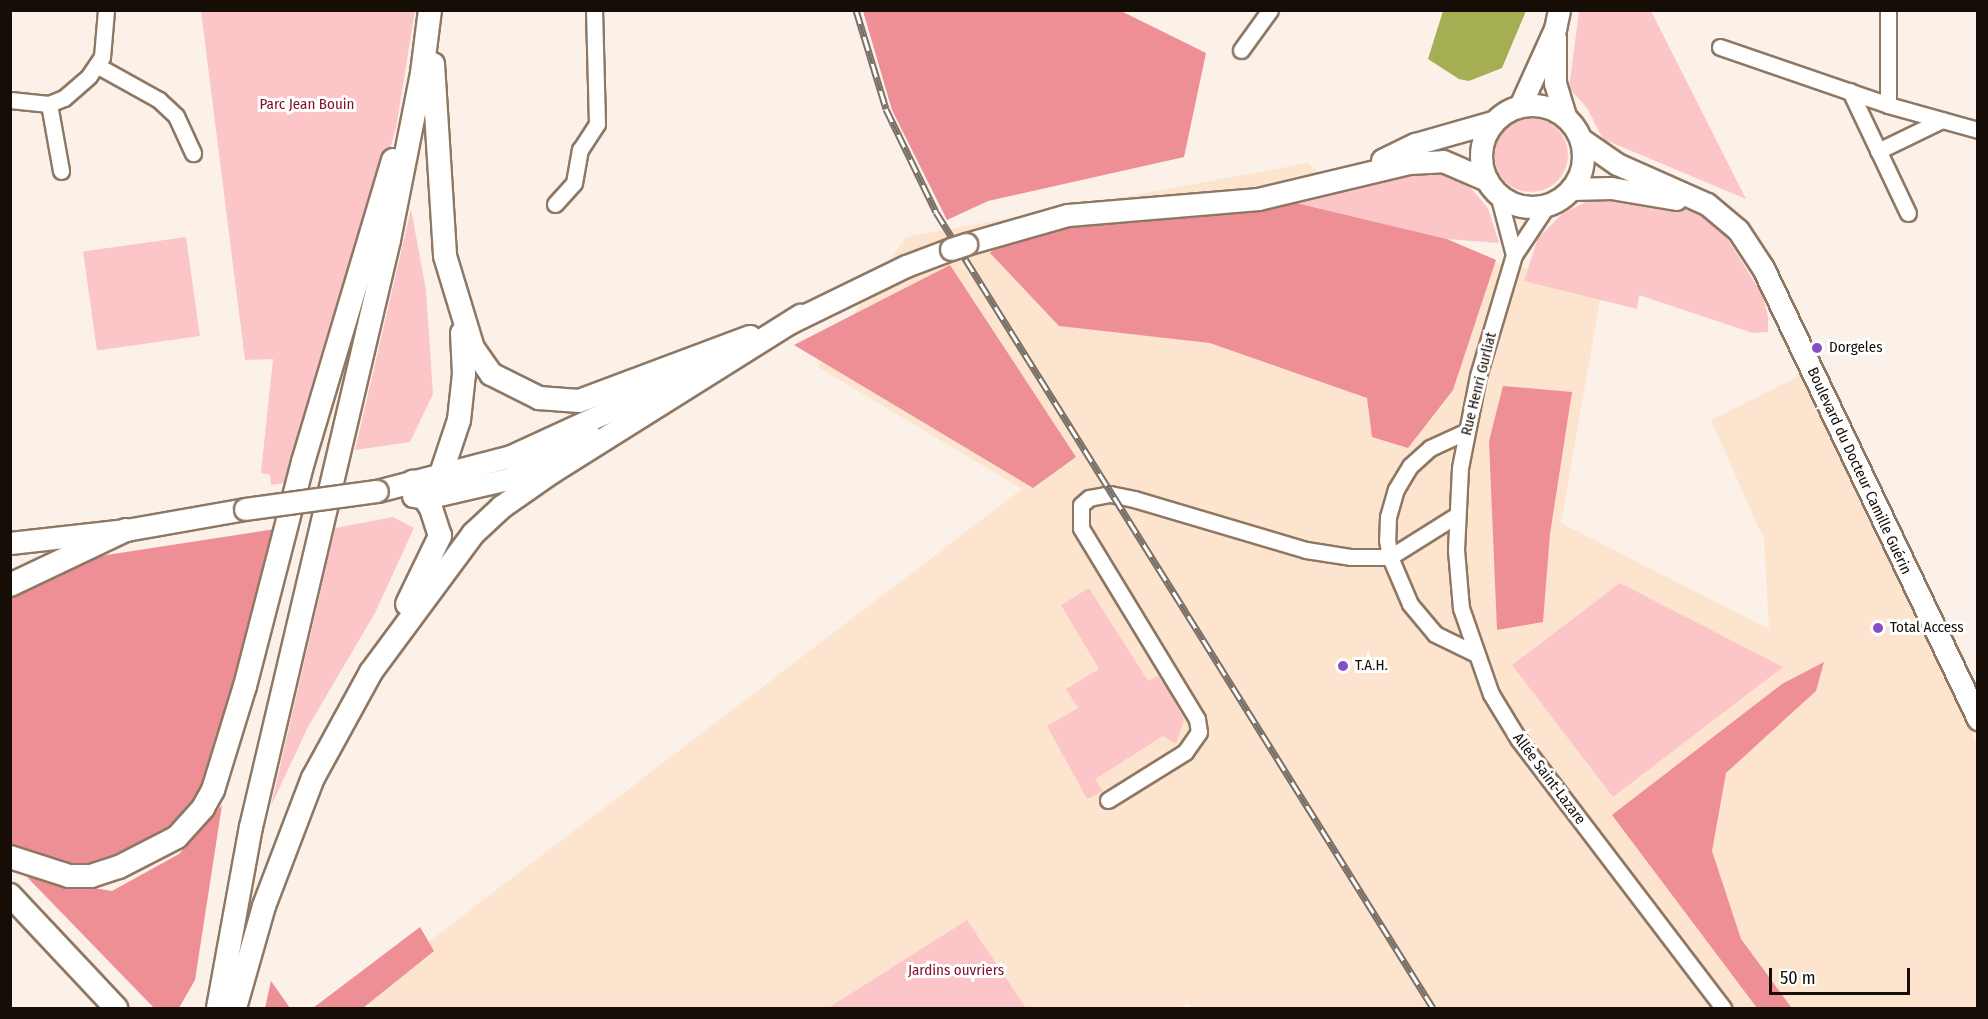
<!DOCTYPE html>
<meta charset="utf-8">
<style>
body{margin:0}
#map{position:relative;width:1988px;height:1019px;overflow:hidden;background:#fbf1e8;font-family:"Fira Sans Condensed",sans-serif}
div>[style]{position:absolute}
.built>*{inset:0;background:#fde4ce}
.green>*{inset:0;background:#fcc6c8;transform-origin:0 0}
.round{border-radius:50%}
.forest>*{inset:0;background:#ee8f96}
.water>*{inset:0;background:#a6ae54}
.roads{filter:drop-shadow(2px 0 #8e7864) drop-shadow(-2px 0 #8e7864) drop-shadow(0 2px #8e7864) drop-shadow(0 -2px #8e7864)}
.street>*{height:15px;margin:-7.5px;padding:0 7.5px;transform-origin:7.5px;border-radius:7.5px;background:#fff}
.secondary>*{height:21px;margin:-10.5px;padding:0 10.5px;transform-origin:10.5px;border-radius:10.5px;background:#fff}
.secondary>.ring{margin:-10.5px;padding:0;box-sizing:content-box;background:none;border:21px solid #fff;border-radius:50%}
.primary>*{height:22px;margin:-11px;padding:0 11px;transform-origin:11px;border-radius:11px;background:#fff}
.rail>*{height:7px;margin-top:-3.5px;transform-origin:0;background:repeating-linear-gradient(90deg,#fff 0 14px,#797068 0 28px);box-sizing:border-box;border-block:2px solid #797068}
.bridges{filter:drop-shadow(2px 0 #8e7864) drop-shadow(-2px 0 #8e7864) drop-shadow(0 2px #8e7864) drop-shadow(0 -2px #8e7864)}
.secondary-bridge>*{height:21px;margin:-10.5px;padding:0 10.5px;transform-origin:10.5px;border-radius:10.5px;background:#fff}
.dots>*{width:16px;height:16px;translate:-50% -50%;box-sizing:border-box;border:3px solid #fff;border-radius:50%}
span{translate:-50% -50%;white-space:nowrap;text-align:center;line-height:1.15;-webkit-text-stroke:6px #fff;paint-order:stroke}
.park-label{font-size:15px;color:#83132c}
.poi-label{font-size:15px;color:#150d06}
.left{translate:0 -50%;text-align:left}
.street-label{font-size:15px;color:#150d06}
.frame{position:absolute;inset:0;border:12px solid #150d06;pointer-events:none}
.scale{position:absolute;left:1769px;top:968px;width:141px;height:27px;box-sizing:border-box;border:3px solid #150d06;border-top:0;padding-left:8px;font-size:18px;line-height:21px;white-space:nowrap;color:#150d06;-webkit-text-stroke:4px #fff;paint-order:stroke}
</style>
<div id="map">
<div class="built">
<div style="clip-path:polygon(1308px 163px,1404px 253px,1522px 266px,1600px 300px,1561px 523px,1769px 629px,1764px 540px,1711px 420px,1801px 375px,1977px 743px,1977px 1008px,1192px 1008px,1188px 1003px,1180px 1008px,1026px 1008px,967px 920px,828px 1008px,371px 1008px,364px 991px,1022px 489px,818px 367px,906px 237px)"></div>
</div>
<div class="green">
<div style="clip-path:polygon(201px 11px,415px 11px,396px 128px,292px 482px,271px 485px,270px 475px,261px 473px,273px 359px,245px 360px)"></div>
<div style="clip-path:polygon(1579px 11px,1651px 11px,1746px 199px,1603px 139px,1587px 108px,1569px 88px)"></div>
<div class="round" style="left:1494px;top:118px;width:74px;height:74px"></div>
<div style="clip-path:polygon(1439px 168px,1461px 177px,1488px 208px,1499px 243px,1447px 239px,1296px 203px)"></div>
<div style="clip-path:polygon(1607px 191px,1682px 207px,1717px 222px,1762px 294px,1768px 316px,1768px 332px,1753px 333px,1639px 295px,1637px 309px,1524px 281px,1538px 238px,1562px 214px)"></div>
<div style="clip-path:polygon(411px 209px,426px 290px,433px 394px,410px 442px,355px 450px)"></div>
<div style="left:186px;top:237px;width:100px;height:104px;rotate:82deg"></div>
<div style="clip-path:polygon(393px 517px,414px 528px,375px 613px,308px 727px,271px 806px,335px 528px)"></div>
<div style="clip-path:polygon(1620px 583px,1783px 667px,1613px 797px,1512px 665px)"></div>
<div style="clip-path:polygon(1089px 588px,1148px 681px,1158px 676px,1162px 682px,1164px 680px,1184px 720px,1176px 744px,1163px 736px,1095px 779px,1103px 791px,1087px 799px,1047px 726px,1078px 708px,1066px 689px,1099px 669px,1061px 605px)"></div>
<div style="clip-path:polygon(967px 920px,1026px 1008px,828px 1008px)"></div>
</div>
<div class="forest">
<div style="clip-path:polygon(863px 11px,1121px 11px,1206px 53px,1184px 157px,988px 201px,947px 220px,892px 110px)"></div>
<div style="clip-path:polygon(1296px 203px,1447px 239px,1496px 260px,1453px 390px,1408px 448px,1372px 437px,1367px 398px,1210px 343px,1059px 326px,990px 253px,1006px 237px,1144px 216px)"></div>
<div style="clip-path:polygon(950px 265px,1076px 457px,1033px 488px,794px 345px)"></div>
<div style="clip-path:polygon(1503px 386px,1572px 392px,1550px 534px,1543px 622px,1497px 630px,1489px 441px)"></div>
<div style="clip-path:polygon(282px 528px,213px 779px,175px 832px,104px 866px,64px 868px,11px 847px,10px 594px,57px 568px,100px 556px)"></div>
<div style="clip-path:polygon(1824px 662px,1816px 691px,1726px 773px,1712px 851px,1741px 939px,1791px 1007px,1757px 1008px,1612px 815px,1782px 684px)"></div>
<div style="clip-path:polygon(222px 805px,195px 980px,179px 1008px,154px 1008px,27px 877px,112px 891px,179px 854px)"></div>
<div style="clip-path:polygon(420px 927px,434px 951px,363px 1008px,313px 1008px)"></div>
<div style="clip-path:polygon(271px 981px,290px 1008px,265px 1008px)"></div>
</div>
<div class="water">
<div style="clip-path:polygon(1443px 11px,1443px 10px,1526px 11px,1502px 68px,1469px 81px,1459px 79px,1428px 59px)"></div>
</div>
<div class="roads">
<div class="street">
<div style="left:1720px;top:47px;width:178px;rotate:19deg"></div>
<div style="left:1888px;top:105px;width:93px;rotate:15.5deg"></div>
<div style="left:1241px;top:50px;width:49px;rotate:-54.1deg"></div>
<div style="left:98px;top:66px;width:70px;rotate:29.1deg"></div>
<div style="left:159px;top:100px;width:23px;rotate:43deg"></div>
<div style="left:176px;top:116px;width:41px;rotate:65.3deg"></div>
<div style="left:1850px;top:91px;width:135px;rotate:64.6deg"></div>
<div style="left:10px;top:100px;width:39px;rotate:6deg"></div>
<div style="left:49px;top:104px;width:16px;rotate:-22deg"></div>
<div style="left:64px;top:98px;width:33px;rotate:-41deg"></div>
<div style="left:89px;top:76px;width:23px;rotate:-56deg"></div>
<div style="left:102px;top:57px;width:47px;rotate:-85.1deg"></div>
<div style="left:49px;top:104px;width:68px;rotate:79.8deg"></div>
<div style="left:1888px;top:105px;width:95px;rotate:-90deg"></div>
<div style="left:1878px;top:151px;width:71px;rotate:-25.8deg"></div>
<div style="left:1498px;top:194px;width:63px;rotate:75.3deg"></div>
<div style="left:555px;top:204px;width:28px;rotate:-48deg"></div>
<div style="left:574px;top:183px;width:34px;rotate:-80deg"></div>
<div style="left:580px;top:150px;width:31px;rotate:-57deg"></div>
<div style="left:597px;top:124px;width:114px;rotate:-91.5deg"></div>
<div style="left:1548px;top:204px;width:61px;rotate:123.7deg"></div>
<div style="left:1514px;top:255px;width:126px;rotate:106.6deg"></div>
<div style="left:1478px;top:376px;width:94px;rotate:101.1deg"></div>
<div style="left:1460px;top:468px;width:82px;rotate:92.8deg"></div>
<div style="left:1456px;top:550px;width:58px;rotate:85.1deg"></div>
<div style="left:1461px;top:608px;width:91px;rotate:70.8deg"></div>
<div style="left:1491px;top:694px;width:54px;rotate:58.7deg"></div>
<div style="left:1519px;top:740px;width:337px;rotate:52.7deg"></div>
<div style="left:1467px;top:431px;width:41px;rotate:155.3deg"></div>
<div style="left:1430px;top:448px;width:27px;rotate:138deg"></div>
<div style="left:1410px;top:466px;width:27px;rotate:121deg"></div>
<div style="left:1396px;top:489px;width:29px;rotate:106deg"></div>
<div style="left:1388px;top:517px;width:23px;rotate:92deg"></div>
<div style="left:1387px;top:540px;width:17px;rotate:80deg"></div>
<div style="left:1390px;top:557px;width:51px;rotate:66.9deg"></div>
<div style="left:1410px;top:604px;width:39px;rotate:50deg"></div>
<div style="left:1435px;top:634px;width:43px;rotate:26deg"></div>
<div style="left:1108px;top:800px;width:91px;rotate:-31.9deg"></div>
<div style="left:1185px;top:752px;width:24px;rotate:-55deg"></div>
<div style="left:1199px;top:732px;width:13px;rotate:-99deg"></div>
<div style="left:1197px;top:719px;width:223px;rotate:-121.3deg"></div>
<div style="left:1081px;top:528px;width:23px;rotate:-90deg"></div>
<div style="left:1081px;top:505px;width:11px;rotate:-41deg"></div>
<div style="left:1089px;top:498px;width:21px;rotate:-11deg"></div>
<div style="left:1110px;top:494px;width:25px;rotate:12deg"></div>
<div style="left:1134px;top:499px;width:179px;rotate:16.5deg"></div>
<div style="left:1306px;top:550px;width:46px;rotate:8.8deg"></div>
<div style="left:1351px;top:557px;width:39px"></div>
<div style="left:1390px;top:557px;width:79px;rotate:-32.1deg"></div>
</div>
<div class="secondary">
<div style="left:1555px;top:37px;width:46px;rotate:90deg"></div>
<div style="left:1555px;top:83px;width:34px;rotate:73deg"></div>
<div class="ring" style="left:1481px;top:105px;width:81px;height:81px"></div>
<div style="left:1520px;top:106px;width:85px;rotate:-65.6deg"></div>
<div style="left:1555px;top:29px;width:19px;rotate:-78deg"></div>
<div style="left:1581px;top:139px;width:44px;rotate:34.8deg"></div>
<div style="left:1617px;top:164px;width:98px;rotate:24deg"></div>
<div style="left:1707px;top:204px;width:40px;rotate:40deg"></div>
<div style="left:1738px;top:230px;width:45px;rotate:56.7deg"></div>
<div style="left:1763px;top:268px;width:500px;rotate:64.5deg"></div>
<div style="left:1382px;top:160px;width:37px;rotate:-26deg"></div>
<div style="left:1415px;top:144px;width:81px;rotate:-15.8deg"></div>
<div style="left:1571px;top:189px;width:40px;rotate:-1.4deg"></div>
<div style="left:1611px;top:188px;width:66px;rotate:9.6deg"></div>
<div style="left:966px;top:244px;width:106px;rotate:-15.9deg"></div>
<div style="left:1068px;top:215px;width:191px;rotate:-4.8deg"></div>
<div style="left:1258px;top:199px;width:155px;rotate:-13.4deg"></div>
<div style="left:1409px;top:163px;width:34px;rotate:-3deg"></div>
<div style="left:1443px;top:161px;width:48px;rotate:23.4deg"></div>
<div style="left:787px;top:324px;width:132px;rotate:-26deg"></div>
<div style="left:906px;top:266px;width:48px;rotate:-20.7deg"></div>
<div style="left:377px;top:491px;width:138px;rotate:-14.6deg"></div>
<div style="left:511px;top:456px;width:206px;rotate:-24.7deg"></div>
<div style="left:413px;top:496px;width:13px;rotate:9deg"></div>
<div style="left:426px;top:498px;width:84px;rotate:-13deg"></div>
<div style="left:508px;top:479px;width:93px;rotate:-27.4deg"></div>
<div style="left:10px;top:543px;width:117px;rotate:-6.4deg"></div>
<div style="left:126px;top:530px;width:121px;rotate:-10deg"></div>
</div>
<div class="primary">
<div style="left:433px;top:64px;width:192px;rotate:86.4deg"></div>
<div style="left:445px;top:256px;width:96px;rotate:73.1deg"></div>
<div style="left:473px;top:348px;width:32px;rotate:55deg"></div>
<div style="left:491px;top:374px;width:54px;rotate:26.6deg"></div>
<div style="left:539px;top:398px;width:40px;rotate:4.3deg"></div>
<div style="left:579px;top:401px;width:183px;rotate:-20.5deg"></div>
<div style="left:426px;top:498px;width:28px;rotate:-58deg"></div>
<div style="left:441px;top:474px;width:57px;rotate:-71.6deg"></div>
<div style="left:459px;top:420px;width:46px;rotate:-83.8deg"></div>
<div style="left:464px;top:374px;width:41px;rotate:-92.8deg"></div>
<div style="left:10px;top:585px;width:128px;rotate:-25.4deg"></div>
<div style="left:407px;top:604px;width:76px;rotate:-64.1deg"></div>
<div style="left:440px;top:536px;width:29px;rotate:-108deg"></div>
<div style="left:431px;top:508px;width:32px;rotate:-124deg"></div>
<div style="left:10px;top:857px;width:62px;rotate:17.9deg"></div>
<div style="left:69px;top:876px;width:22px"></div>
<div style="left:91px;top:876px;width:29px;rotate:-18deg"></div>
<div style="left:119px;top:867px;width:65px;rotate:-27.3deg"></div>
<div style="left:177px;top:837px;width:39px;rotate:-48deg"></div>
<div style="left:203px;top:808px;width:21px;rotate:-61deg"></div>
<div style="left:213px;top:790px;width:109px;rotate:-72.9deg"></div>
<div style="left:245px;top:686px;width:231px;rotate:-75.5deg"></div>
<div style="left:303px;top:462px;width:315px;rotate:-73.4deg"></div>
<div style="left:10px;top:895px;width:155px;rotate:46.8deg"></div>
<div style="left:218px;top:1008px;width:184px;rotate:-79.7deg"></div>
<div style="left:251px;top:827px;width:603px;rotate:-76.77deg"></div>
<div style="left:389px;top:240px;width:170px;rotate:-78.8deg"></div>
<div style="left:422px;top:73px;width:64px;rotate:-82.8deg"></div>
<div style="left:235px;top:1008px;width:106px;rotate:-74.1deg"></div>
<div style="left:264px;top:906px;width:137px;rotate:-69.1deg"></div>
<div style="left:313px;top:778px;width:121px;rotate:-61.3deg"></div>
<div style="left:371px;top:672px;width:172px;rotate:-53.5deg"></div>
<div style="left:473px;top:534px;width:40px;rotate:-43deg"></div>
<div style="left:502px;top:507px;width:61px;rotate:-35deg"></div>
<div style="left:552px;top:472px;width:294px;rotate:-32.1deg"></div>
</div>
</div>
<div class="rail">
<div style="left:856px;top:10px;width:103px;rotate:73.1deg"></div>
<div style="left:886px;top:109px;width:114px;rotate:64.1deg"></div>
<div style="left:936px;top:212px;width:938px;rotate:58.02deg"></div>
</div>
<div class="bridges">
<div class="secondary-bridge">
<div style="left:951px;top:249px;width:16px;rotate:-18deg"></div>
<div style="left:245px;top:509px;width:133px;rotate:-7.8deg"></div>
</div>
</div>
<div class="dots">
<div style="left:1817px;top:348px;background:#874fc7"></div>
<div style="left:1878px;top:628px;background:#874fc7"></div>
<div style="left:1343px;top:666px;background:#874fc7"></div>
</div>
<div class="park-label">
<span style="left:307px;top:105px">Parc Jean Bouin</span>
<span style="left:956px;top:971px">Jardins ouvriers</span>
</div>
<div class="poi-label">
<span class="left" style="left:1829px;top:348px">Dorgeles</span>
<span class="left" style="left:1890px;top:628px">Total Access</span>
<span class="left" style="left:1355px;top:666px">T.A.H.</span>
</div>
<div class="street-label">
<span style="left:1479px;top:384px;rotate:-76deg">Rue Henri Gurliat</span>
<span style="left:1859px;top:471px;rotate:65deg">Boulevard du Docteur Camille Guérin</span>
<span style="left:1549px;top:779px;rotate:53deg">Allée Saint-Lazare</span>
</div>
<div class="frame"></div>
<div class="scale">50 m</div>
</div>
